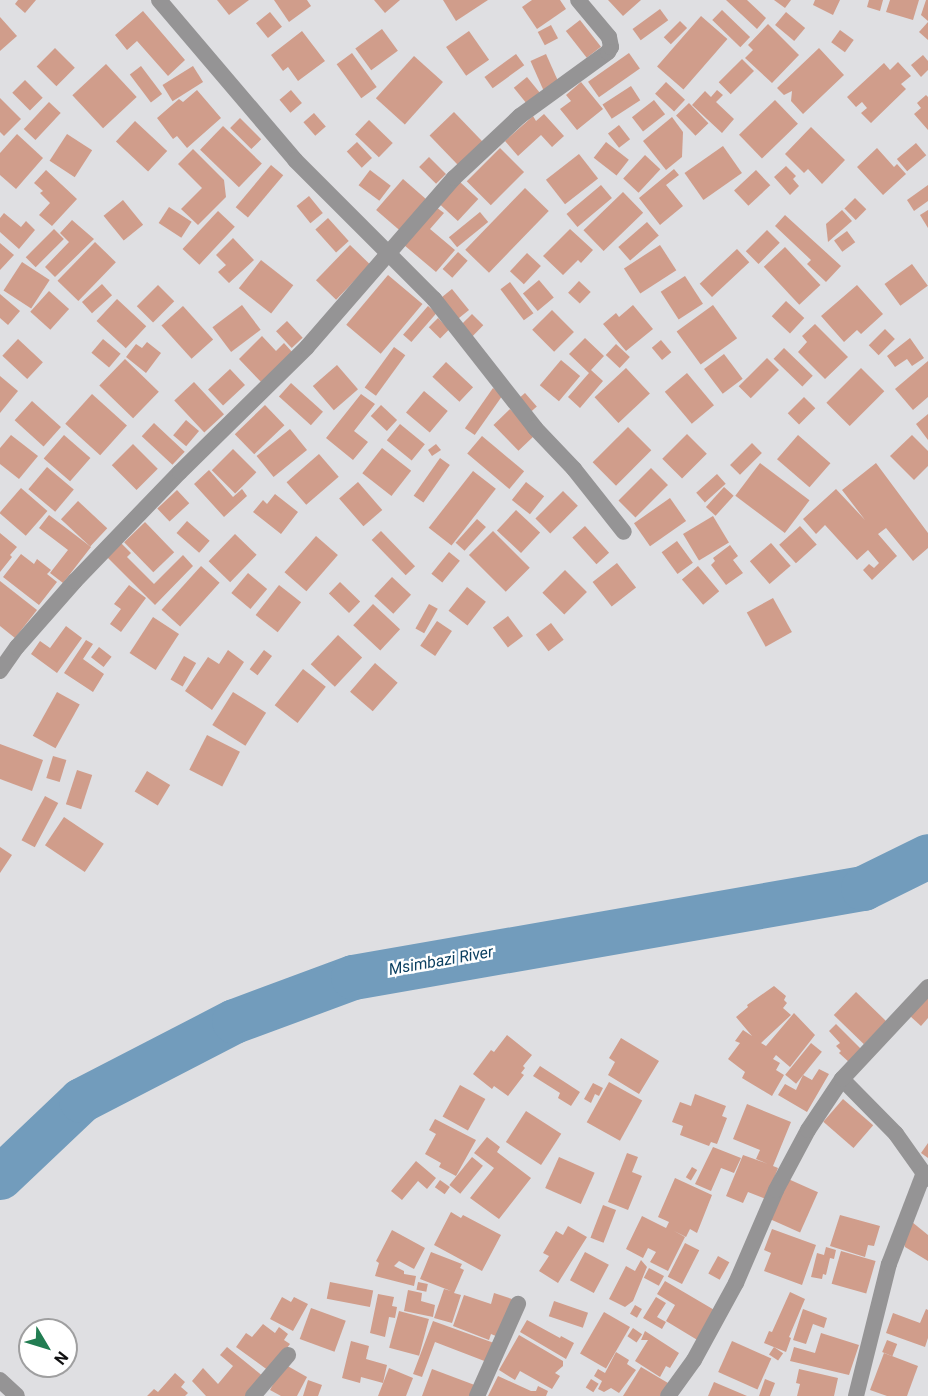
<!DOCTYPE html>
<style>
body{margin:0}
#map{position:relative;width:928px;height:1396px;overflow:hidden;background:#dfdfe2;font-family:Roboto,sans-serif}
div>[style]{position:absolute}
.river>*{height:45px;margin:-22.5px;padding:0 22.5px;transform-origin:22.5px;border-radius:22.5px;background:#729cbc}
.building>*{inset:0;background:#d09d8b;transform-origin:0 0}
.minor>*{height:16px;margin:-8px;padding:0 8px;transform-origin:8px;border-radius:8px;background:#959495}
span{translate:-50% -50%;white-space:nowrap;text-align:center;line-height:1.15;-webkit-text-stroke:5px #fff;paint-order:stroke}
.water-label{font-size:16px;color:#0c4061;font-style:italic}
.north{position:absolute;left:18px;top:1318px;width:60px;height:60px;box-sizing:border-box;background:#fff;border:2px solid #9f9fa0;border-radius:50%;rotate:128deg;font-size:16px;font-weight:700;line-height:24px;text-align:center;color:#101011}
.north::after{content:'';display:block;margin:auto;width:21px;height:27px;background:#227d52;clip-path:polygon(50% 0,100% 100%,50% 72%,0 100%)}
</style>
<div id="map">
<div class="river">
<div style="left:0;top:1177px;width:112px;rotate:-43.5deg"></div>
<div style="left:81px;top:1100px;width:172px;rotate:-27.3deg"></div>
<div style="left:234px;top:1021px;width:127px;rotate:-20.3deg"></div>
<div style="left:353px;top:977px;width:518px;rotate:-9.9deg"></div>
<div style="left:863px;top:888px;width:72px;rotate:-26.2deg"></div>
</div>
<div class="building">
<div style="clip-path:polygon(18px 0,36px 0,25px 13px,15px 4px)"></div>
<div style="clip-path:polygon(217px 0,249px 0,229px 15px)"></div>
<div style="clip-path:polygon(274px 0,307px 0,311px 6px,289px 22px)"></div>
<div style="clip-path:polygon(374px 0,400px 0,385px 13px)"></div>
<div style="clip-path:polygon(443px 0,488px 0,456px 21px)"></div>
<div style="clip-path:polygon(532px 0,560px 0,566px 9px,537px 29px,522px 7px)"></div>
<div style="clip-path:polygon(608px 0,641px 0,623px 16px)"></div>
<div style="clip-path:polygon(726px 0,747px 0,766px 18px,757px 29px)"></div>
<div style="clip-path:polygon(774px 0,791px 0,785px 8px)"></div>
<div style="clip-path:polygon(815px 0,840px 0,833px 15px,813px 5px)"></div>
<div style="clip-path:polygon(869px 0,883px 0,880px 11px,867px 7px)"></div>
<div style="clip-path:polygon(890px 0,919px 0,913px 20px,886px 12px)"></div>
<div style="clip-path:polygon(926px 0,928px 0,928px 21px,921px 15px)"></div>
<div style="left:660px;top:9px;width:14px;height:34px;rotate:54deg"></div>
<div style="left:722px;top:10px;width:39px;height:14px;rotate:44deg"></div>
<div style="clip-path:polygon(143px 11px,185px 60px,168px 76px,137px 41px,127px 50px,115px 35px)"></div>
<div style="left:270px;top:12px;width:19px;height:18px;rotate:51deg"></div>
<div style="left:786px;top:12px;width:25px;height:17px;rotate:40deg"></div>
<div style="left:701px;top:16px;width:35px;height:67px;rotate:41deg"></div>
<div style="clip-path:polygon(0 17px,17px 36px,0 51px)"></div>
<div style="left:580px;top:20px;width:34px;height:18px;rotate:52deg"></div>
<div style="left:680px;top:21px;width:10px;height:23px;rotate:45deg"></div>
<div style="clip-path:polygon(928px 22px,928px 40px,919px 32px)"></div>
<div style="clip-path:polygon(768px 24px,799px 55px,772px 83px,745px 58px,753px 50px,748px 45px)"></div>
<div style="left:551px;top:25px;width:15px;height:15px;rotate:62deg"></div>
<div style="left:382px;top:29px;width:27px;height:33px;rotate:54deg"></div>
<div style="left:840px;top:30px;width:17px;height:15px;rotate:36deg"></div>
<div style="clip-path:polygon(302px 31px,325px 61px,298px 81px,288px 67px,283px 71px,271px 55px)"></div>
<div style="left:469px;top:31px;width:35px;height:28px;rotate:55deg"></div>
<div style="left:55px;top:48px;width:28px;height:26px;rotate:45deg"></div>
<div style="clip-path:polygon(819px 48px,844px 75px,803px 114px,791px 101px,792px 91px,784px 95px,777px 88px)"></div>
<div style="left:352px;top:53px;width:42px;height:19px;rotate:54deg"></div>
<div style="left:629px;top:53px;width:19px;height:50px;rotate:55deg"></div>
<div style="left:516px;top:54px;width:14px;height:39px;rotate:54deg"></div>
<div style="left:546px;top:54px;width:32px;height:17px;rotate:66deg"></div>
<div style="clip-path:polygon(923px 55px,928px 61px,928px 70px,921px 77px,911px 65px)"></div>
<div style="left:414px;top:56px;width:39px;height:57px;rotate:42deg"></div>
<div style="left:742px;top:59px;width:17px;height:33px;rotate:45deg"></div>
<div style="clip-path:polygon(898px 62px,911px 76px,901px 84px,906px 89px,871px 123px,861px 113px,867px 108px,862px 102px,856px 107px,847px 97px,884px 63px,890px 70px)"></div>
<div style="left:106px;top:64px;width:45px;height:46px;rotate:47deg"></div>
<div style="left:141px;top:66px;width:35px;height:14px;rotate:53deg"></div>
<div style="left:193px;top:66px;width:19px;height:36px;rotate:58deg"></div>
<div style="left:527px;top:77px;width:21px;height:17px;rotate:51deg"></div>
<div style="left:25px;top:80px;width:25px;height:18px;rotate:45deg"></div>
<div style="clip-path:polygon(581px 82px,603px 109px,577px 130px,560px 109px,571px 101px,566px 95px)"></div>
<div style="left:666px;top:82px;width:26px;height:16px;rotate:43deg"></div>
<div style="left:631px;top:86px;width:17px;height:34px;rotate:57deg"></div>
<div style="clip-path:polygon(197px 90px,221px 118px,187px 148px,177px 136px,173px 139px,157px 118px,179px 99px,183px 102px)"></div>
<div style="left:291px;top:90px;width:17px;height:15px;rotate:50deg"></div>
<div style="clip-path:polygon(717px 90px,723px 95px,716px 102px,734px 119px,722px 133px,692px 105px,705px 91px,711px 97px)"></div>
<div style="clip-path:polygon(926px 95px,928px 97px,928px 130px,914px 114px,921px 108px,917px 103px)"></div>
<div style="clip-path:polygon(0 98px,21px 119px,4px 136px,0 132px)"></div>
<div style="left:654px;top:100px;width:18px;height:28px;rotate:52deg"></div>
<div style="left:775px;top:100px;width:33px;height:50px;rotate:46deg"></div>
<div style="left:49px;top:102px;width:16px;height:37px;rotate:43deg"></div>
<div style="left:689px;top:103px;width:28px;height:18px;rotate:46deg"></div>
<div style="left:454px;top:112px;width:43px;height:34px;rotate:46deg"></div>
<div style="left:314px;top:113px;width:18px;height:14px;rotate:49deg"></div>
<div style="clip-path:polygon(544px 114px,564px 136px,552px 147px,541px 135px,518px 156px,505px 141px,533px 116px,536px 121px)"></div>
<div style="clip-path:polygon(672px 117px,683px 132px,682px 157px,666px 170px,643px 141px)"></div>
<div style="left:240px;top:118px;width:30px;height:14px;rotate:45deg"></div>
<div style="left:369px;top:120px;width:33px;height:20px;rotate:44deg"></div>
<div style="left:135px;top:121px;width:44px;height:28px;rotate:43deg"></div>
<div style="left:619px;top:125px;width:18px;height:14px;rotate:52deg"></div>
<div style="left:223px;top:126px;width:54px;height:33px;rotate:44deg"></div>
<div style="clip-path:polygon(811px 127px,845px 160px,822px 184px,808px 169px,804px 173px,785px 154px)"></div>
<div style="clip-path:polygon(17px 134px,43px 158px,16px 189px,0 175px,0 153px)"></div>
<div style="left:67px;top:134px;width:30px;height:32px;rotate:33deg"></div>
<div style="left:357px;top:142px;width:22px;height:14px;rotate:47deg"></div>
<div style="left:606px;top:142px;width:29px;height:20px;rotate:38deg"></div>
<div style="left:916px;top:143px;width:16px;height:25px;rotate:50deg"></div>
<div style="left:723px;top:146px;width:33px;height:47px;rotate:55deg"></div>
<div style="left:500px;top:148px;width:34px;height:47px;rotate:45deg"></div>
<div style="clip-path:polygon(877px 148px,894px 167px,897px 164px,906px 174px,883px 195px,857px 167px)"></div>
<div style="clip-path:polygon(193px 149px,224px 180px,226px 197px,198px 225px,181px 209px,202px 188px,178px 164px)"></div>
<div style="left:579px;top:154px;width:31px;height:42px;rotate:52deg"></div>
<div style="left:645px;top:155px;width:21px;height:32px;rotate:43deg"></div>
<div style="left:429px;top:157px;width:24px;height:14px;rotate:45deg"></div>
<div style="left:271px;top:165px;width:16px;height:55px;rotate:40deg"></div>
<div style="clip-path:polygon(786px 166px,796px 176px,793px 179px,799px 186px,790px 195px,774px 177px)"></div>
<div style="clip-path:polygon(674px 169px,679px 175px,666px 185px,683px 206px,660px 225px,639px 198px)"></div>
<div style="clip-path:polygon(46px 170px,77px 199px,52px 226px,39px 215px,50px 203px,40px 193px,43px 191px,34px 183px)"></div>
<div style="left:370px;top:170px;width:26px;height:19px;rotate:37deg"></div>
<div style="left:756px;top:170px;width:21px;height:30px;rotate:47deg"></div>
<div style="left:403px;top:179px;width:33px;height:41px;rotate:41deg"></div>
<div style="left:460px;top:182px;width:25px;height:30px;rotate:43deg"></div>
<div style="left:601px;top:185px;width:17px;height:45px;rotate:50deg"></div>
<div style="clip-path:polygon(928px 185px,928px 201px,914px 211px,907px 200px)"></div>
<div style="left:525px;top:188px;width:33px;height:86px;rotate:44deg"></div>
<div style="left:623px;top:192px;width:29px;height:55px;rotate:46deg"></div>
<div style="left:309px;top:196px;width:22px;height:16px;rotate:51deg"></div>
<div style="left:855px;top:198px;width:16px;height:15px;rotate:45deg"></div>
<div style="left:123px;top:200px;width:32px;height:25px;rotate:51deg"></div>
<div style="left:169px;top:207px;width:27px;height:19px;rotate:33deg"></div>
<div style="clip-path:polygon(436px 207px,444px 213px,430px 229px,455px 250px,436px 272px,404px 245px)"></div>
<div style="clip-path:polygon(842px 210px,852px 221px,828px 242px,826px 224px)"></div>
<div style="clip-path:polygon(928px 210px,928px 228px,920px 215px)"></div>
<div style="left:218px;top:211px;width:23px;height:52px;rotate:43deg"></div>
<div style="left:480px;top:212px;width:13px;height:40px;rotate:51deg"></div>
<div style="clip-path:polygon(4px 213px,21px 227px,26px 221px,35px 230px,19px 249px,0 232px,0 218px)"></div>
<div style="clip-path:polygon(785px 215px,841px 266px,826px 282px,807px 264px,811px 260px,775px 226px)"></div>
<div style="left:328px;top:218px;width:31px;height:17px;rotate:48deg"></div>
<div style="clip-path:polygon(72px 220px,94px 239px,55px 277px,45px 267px,69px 242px,60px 233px)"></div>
<div style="left:647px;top:222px;width:18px;height:38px;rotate:49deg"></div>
<div style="left:54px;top:229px;width:14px;height:40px;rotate:45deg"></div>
<div style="clip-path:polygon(570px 229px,593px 250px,581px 263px,578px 260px,563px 275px,543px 256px)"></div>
<div style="left:767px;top:230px;width:18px;height:30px;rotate:45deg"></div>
<div style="left:847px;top:231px;width:14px;height:16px;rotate:54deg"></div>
<div style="clip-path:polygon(233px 238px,254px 260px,229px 283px,218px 272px,226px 265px,216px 255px)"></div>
<div style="left:95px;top:242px;width:29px;height:54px;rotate:44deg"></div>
<div style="clip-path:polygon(0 243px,14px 255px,0 270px)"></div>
<div style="left:350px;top:245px;width:28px;height:49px;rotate:44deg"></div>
<div style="left:660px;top:245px;width:30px;height:43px;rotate:57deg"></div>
<div style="left:785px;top:247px;width:52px;height:29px;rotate:47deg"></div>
<div style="left:737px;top:249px;width:18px;height:51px;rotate:47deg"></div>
<div style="left:458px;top:252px;width:13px;height:23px;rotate:42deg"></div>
<div style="left:527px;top:253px;width:19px;height:25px;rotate:43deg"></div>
<div style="left:261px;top:260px;width:41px;height:36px;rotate:38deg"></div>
<div style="left:22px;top:262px;width:33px;height:34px;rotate:33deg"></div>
<div style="left:912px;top:264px;width:27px;height:34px;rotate:54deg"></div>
<div style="left:388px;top:275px;width:45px;height:65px;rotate:40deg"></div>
<div style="left:685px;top:276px;width:33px;height:29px;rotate:57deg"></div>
<div style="left:539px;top:280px;width:23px;height:21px;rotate:50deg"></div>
<div style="left:579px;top:281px;width:16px;height:16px;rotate:43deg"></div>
<div style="left:510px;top:282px;width:39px;height:12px;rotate:53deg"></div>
<div style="left:102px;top:284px;width:15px;height:27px;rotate:48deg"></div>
<div style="left:158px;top:285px;width:23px;height:30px;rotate:45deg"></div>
<div style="clip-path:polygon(857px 285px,883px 314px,861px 334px,857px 330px,844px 342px,821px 316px)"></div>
<div style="left:452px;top:289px;width:27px;height:16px;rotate:51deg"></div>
<div style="left:49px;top:291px;width:27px;height:28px;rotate:42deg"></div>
<div style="clip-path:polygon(0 294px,20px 311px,8px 325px,0 318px)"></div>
<div style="left:117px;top:299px;width:40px;height:30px;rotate:43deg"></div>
<div style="left:786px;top:301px;width:25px;height:21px;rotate:43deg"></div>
<div style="left:242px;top:305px;width:31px;height:37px;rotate:53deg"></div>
<div style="clip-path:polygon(633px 305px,653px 329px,626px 351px,603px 324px,616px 313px,619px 317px)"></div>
<div style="left:713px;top:305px;width:41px;height:45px;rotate:54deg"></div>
<div style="left:183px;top:306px;width:45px;height:29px;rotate:48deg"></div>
<div style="left:428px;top:306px;width:11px;height:38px;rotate:41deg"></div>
<div style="left:552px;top:310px;width:31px;height:28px;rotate:45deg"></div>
<div style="left:472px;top:314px;width:16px;height:16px;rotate:45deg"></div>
<div style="left:438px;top:318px;width:16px;height:13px;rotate:45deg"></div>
<div style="left:287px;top:321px;width:23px;height:15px;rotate:47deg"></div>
<div style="clip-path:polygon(815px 324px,848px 357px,825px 379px,798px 352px,807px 342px,802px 336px)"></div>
<div style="left:885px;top:329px;width:14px;height:23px;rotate:45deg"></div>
<div style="clip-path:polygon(262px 336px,276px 351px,284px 343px,293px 353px,263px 384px,239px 359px)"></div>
<div style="clip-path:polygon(585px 338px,604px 356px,591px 370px,603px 381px,580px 408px,568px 397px,589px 373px,569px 354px)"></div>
<div style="clip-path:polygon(910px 338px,924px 358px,912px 366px,907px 359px,895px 367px,887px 356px)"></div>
<div style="left:18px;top:339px;width:34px;height:23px;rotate:43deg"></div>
<div style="left:103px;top:339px;width:23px;height:18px;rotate:40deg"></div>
<div style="left:661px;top:340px;width:16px;height:12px;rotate:50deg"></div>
<div style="clip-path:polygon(147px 342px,161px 353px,146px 373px,126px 357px,136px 344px,142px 348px)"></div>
<div style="left:616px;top:344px;width:19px;height:15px;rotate:43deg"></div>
<div style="left:394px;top:347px;width:14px;height:50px;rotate:36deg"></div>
<div style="left:784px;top:348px;width:40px;height:15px;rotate:44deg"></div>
<div style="left:724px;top:354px;width:31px;height:25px;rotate:53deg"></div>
<div style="left:767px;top:358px;width:17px;height:40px;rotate:45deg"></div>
<div style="left:125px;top:359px;width:47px;height:37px;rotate:44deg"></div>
<div style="left:561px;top:360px;width:25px;height:33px;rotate:40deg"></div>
<div style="clip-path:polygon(928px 361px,928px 397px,913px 410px,895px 389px)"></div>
<div style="left:446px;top:362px;width:37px;height:20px;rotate:43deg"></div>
<div style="left:337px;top:365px;width:32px;height:32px;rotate:49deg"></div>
<div style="left:626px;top:368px;width:35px;height:43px;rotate:47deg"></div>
<div style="left:861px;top:368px;width:33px;height:49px;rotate:45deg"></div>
<div style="left:230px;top:369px;width:22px;height:30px;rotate:47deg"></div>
<div style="left:687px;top:373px;width:42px;height:29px;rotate:50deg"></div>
<div style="clip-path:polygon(0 376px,18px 391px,0 413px)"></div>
<div style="left:194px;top:382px;width:44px;height:27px;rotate:47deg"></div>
<div style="left:291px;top:383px;width:43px;height:18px;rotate:42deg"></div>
<div style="left:493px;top:388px;width:12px;height:49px;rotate:35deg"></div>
<div style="left:424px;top:391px;width:31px;height:28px;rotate:40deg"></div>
<div style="left:525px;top:393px;width:18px;height:12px;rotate:49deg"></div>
<div style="left:92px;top:394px;width:47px;height:40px;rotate:42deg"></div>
<div style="clip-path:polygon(361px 394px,375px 404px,354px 431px,368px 442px,353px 460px,326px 438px)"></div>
<div style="left:804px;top:397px;width:16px;height:23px;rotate:45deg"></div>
<div style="left:32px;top:401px;width:39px;height:26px;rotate:42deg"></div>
<div style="left:265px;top:405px;width:28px;height:42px;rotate:46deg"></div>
<div style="left:381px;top:405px;width:22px;height:15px;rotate:43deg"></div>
<div style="left:510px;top:409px;width:36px;height:23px;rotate:46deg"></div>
<div style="clip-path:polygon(928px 414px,928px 440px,916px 424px)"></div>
<div style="left:186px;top:420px;width:17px;height:20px;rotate:40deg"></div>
<div style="left:154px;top:423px;width:42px;height:18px;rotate:43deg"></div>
<div style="left:400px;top:424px;width:32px;height:21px;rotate:39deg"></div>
<div style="left:628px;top:427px;width:33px;height:50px;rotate:45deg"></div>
<div style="left:290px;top:429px;width:27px;height:43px;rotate:51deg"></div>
<div style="left:687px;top:434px;width:28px;height:35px;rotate:45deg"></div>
<div style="clip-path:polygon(11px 435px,38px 456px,19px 479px,0 464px,0 448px)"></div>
<div style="left:64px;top:435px;width:35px;height:31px;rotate:41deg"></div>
<div style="left:798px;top:435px;width:43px;height:32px;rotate:41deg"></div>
<div style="clip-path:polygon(912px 435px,928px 451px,928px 466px,914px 480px,890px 456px)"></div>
<div style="left:482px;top:436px;width:55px;height:23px;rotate:40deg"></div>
<div style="left:752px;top:443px;width:14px;height:31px;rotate:45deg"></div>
<div style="left:133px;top:444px;width:35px;height:30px;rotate:45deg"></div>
<div style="clip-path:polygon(436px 444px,441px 450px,432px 456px,428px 450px)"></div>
<div style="left:382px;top:448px;width:37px;height:32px;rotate:38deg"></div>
<div style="left:233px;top:449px;width:33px;height:30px;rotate:45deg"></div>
<div style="left:319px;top:454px;width:30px;height:43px;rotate:49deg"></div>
<div style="left:440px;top:458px;width:12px;height:46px;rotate:35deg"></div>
<div style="left:760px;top:463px;width:62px;height:41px;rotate:37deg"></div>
<div style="clip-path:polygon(876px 463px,928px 533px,928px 548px,913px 561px,886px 528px,878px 534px,897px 556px,872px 580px,863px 570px,869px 564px,874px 568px,879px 563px,868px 550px,857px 560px,825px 525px,816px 534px,803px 519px,836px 489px,865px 520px,842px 490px)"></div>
<div style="left:47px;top:467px;width:35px;height:29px;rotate:40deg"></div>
<div style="left:651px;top:468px;width:24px;height:46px;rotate:45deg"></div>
<div style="clip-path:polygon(209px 470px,233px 497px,242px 489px,247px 496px,224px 517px,194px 484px)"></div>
<div style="left:473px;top:471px;width:29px;height:72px;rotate:38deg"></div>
<div style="left:717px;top:474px;width:13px;height:28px;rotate:48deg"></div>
<div style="left:358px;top:482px;width:37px;height:25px;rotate:49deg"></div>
<div style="left:526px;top:482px;width:23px;height:23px;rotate:38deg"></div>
<div style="left:724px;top:487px;width:13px;height:27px;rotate:42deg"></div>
<div style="left:21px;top:488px;width:35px;height:33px;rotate:41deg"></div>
<div style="left:177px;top:490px;width:18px;height:27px;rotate:47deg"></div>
<div style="left:563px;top:491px;width:21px;height:39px;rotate:45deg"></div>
<div style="clip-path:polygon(275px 494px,298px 512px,281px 534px,253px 512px,263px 500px,267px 504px)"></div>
<div style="left:670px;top:498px;width:28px;height:44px;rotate:55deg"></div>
<div style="left:78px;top:501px;width:40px;height:25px;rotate:43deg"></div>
<div style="left:516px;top:510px;width:33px;height:28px;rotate:43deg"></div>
<div style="clip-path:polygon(49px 515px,91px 547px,63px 583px,50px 573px,68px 550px,39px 528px)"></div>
<div style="left:713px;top:516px;width:31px;height:35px;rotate:59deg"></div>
<div style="left:477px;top:519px;width:12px;height:32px;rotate:42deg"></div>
<div style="left:187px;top:521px;width:30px;height:16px;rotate:41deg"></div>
<div style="left:145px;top:522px;width:42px;height:29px;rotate:46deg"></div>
<div style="left:585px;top:526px;width:36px;height:17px;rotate:48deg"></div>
<div style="left:800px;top:526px;width:25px;height:28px;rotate:48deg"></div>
<div style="left:381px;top:531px;width:49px;height:13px;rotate:46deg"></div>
<div style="left:493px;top:531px;width:52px;height:34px;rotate:45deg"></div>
<div style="clip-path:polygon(0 533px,17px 547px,10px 555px,12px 557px,0 572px)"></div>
<div style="left:235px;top:534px;width:30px;height:38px;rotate:44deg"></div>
<div style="left:316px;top:536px;width:29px;height:48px;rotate:41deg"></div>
<div style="left:677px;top:541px;width:27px;height:19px;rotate:54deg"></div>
<div style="clip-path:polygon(121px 543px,131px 553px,127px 557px,154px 584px,183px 555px,193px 566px,155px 605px,107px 557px)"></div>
<div style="left:771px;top:543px;width:30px;height:28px;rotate:49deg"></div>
<div style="clip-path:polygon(730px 545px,738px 556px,733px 560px,743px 573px,726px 585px,711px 565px,715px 561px,713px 558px)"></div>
<div style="left:449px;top:552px;width:14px;height:28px;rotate:39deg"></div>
<div style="clip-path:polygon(21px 554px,34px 564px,37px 559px,51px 570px,47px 574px,57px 582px,39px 605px,3px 577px)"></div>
<div style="left:617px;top:563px;width:31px;height:31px;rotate:52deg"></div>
<div style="left:201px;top:566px;width:25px;height:59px;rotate:42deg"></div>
<div style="left:698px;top:566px;width:33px;height:21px;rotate:50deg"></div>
<div style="left:565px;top:570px;width:31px;height:32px;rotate:45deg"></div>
<div style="left:248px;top:573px;width:25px;height:26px;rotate:40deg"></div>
<div style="left:392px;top:577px;width:26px;height:26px;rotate:43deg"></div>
<div style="clip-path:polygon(0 581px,37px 610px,15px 638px,0 626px)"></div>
<div style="left:340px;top:582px;width:28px;height:16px;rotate:44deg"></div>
<div style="clip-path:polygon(129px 585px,146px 598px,121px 632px,110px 624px,121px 609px,114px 604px)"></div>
<div style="left:279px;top:585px;width:28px;height:38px;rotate:38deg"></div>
<div style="left:467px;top:587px;width:24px;height:30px;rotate:38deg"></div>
<div style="left:773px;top:598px;width:39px;height:30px;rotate:61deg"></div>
<div style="left:373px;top:604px;width:37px;height:29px;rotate:43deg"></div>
<div style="left:429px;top:604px;width:10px;height:28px;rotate:29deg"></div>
<div style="left:508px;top:616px;width:25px;height:19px;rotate:53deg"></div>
<div style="left:153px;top:617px;width:31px;height:43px;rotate:33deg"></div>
<div style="left:437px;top:621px;width:18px;height:30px;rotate:34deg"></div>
<div style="left:551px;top:623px;width:21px;height:19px;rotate:53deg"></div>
<div style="clip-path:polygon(66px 626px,82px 638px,57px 673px,31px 654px,40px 641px,50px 648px)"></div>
<div style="left:338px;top:635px;width:33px;height:40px;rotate:43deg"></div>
<div style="clip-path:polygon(86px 640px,93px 644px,83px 659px,104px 674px,93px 692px,64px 673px)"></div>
<div style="left:99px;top:647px;width:16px;height:13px;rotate:38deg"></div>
<div style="clip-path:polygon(228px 650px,244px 662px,212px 710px,185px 691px,208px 657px,219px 664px)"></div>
<div style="left:264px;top:650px;width:10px;height:24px;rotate:37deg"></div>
<div style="left:184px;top:656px;width:14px;height:27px;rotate:30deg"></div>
<div style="left:375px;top:663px;width:30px;height:38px;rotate:41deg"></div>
<div style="left:303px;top:669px;width:29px;height:46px;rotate:38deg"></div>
<div style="left:57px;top:692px;width:26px;height:50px;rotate:29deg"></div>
<div style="left:233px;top:692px;width:39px;height:39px;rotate:32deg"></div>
<div style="left:207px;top:735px;width:37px;height:39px;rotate:27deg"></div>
<div style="clip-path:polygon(0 744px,43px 760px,32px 791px,0 779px)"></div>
<div style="left:53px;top:756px;width:14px;height:23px;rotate:17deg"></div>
<div style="left:77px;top:770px;width:16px;height:36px;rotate:18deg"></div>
<div style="left:147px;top:771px;width:27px;height:24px;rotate:31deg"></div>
<div style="left:45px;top:796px;width:15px;height:50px;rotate:28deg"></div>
<div style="left:64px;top:817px;width:48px;height:34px;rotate:34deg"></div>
<div style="clip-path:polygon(0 847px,12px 855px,0 873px)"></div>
<div style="clip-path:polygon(774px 986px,786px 996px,784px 1000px,787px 1003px,783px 1008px,791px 1015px,761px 1043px,766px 1046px,794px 1013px,815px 1035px,790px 1067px,776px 1055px,773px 1059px,780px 1063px,776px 1070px,784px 1075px,772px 1096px,742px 1078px,745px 1072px,728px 1059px,740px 1043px,735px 1041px,743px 1030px,752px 1036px,736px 1017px,748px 1007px,747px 1005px)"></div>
<div style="left:856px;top:992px;width:42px;height:32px;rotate:44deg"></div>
<div style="clip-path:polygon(928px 998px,928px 1018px,921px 1026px,910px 1016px)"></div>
<div style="clip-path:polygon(836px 1024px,861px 1049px,850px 1063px,839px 1053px,841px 1051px,836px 1046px,840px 1043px,829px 1031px)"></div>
<div style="clip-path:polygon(507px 1035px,532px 1055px,523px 1066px,525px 1068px,521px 1073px,524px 1075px,508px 1096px,494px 1086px,492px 1089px,473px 1074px,491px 1050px,494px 1052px)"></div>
<div style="clip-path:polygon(621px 1038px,659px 1061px,639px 1094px,608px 1075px,615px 1062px,609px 1058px)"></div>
<div style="left:811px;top:1043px;width:14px;height:41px;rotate:39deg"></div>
<div style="clip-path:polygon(540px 1066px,580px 1092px,571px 1106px,558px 1098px,560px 1093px,533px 1076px)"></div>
<div style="clip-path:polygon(819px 1069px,829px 1074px,807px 1112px,778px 1095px,785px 1084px,796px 1090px,803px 1075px,812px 1080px)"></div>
<div style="left:609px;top:1082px;width:38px;height:46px;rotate:29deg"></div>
<div style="clip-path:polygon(593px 1083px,603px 1088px,599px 1096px,595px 1094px,591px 1103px,584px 1099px)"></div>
<div style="left:460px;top:1085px;width:29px;height:36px;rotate:29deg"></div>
<div style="clip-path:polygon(695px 1094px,726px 1106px,722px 1116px,727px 1118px,717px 1144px,711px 1142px,709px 1146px,680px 1135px,683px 1126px,672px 1122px,680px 1102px,691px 1106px)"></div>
<div style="left:843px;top:1099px;width:40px;height:30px;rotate:41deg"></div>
<div style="clip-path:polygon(747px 1104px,791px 1122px,773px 1166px,778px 1168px,766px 1199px,748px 1192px,743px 1203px,726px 1196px,743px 1155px,768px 1164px,756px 1159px,760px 1150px,733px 1139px)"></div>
<div style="left:526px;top:1111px;width:42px;height:37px;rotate:33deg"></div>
<div style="clip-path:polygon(435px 1119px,476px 1140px,456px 1176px,439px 1167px,441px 1163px,425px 1154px,436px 1134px,429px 1130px)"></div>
<div style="clip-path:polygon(487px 1137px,500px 1147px,497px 1152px,531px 1178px,499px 1219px,470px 1198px,494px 1168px,474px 1153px)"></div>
<div style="clip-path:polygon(928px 1143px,928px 1158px,921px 1153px)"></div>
<div style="clip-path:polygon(713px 1147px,741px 1158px,734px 1173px,721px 1168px,711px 1191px,695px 1184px)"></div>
<div style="clip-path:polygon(627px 1153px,638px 1157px,632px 1172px,642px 1176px,628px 1210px,608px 1202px)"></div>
<div style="left:472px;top:1157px;width:14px;height:36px;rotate:39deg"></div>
<div style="left:559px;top:1157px;width:39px;height:34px;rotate:24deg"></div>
<div style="clip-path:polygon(416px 1161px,436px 1178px,427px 1189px,418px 1181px,402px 1200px,391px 1191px)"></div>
<div style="left:692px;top:1167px;width:6px;height:12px;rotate:31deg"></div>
<div style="clip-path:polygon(675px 1178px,712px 1195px,697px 1233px,690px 1229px,686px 1237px,674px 1231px,685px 1237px,668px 1271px,650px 1262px,656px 1252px,648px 1248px,643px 1258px,626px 1249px,642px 1216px,666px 1228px,669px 1222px,658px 1217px)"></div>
<div style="left:786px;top:1178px;width:35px;height:44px;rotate:24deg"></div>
<div style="left:440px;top:1180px;width:12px;height:9px;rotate:35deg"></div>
<div style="left:603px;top:1205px;width:14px;height:35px;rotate:21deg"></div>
<div style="clip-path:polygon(451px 1212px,461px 1218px,463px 1215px,501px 1235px,482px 1271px,434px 1245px)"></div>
<div style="clip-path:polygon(840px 1215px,880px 1226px,874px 1246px,868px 1245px,865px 1257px,830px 1246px)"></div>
<div style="clip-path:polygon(912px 1222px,928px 1235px,928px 1261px,905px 1247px,904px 1243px)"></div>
<div style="clip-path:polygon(568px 1226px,587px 1237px,558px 1283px,539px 1271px,549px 1256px,543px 1253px,556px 1231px,563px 1235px)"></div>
<div style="clip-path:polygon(772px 1229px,816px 1245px,802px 1285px,764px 1271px,771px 1253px,764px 1250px)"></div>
<div style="clip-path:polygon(392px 1230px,425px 1248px,414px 1269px,399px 1261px,394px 1266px,404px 1271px,404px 1274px,416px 1276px,414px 1286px,375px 1276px,379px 1263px,376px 1261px)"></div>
<div style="left:685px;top:1243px;width:16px;height:38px;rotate:27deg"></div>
<div style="clip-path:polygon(826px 1247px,836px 1250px,834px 1259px,830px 1258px,826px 1275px,823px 1274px,822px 1279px,811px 1277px,817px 1253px,824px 1255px)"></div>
<div style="left:841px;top:1251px;width:36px;height:34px;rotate:16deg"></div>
<div style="clip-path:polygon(431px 1252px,462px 1264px,460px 1268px,464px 1270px,454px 1293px,461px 1295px,452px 1323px,434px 1318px,444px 1289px,451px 1291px,420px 1279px)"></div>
<div style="left:585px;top:1252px;width:27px;height:32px;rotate:28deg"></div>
<div style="left:718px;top:1256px;width:13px;height:20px;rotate:29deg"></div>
<div style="clip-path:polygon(641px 1260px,647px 1267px,633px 1301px,625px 1307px,609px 1299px,626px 1266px,635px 1271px)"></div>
<div style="left:649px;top:1268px;width:17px;height:11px;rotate:28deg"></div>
<div style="clip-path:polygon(665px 1281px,716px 1311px,699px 1341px,666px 1321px,675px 1305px,657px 1294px)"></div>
<div style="left:330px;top:1282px;width:44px;height:17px;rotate:11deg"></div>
<div style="left:418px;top:1282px;width:10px;height:8px;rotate:11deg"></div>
<div style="clip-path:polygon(408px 1290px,422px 1293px,421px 1301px,435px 1305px,433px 1317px,404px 1311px)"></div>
<div style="clip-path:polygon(790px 1292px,805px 1299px,789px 1337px,791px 1338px,786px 1352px,764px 1343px,769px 1331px,772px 1332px)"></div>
<div style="clip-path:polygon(494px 1293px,512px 1299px,498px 1337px,491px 1334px,489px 1340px,453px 1326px,464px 1295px,491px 1304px)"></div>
<div style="clip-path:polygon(378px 1294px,394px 1297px,392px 1306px,397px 1307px,395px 1318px,389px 1317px,385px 1337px,370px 1333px)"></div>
<div style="clip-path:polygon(282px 1297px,291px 1302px,294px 1297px,308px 1304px,293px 1331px,270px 1319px)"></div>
<div style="clip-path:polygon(656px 1297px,666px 1303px,657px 1317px,666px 1322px,662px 1329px,643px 1318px)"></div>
<div style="left:554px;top:1301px;width:36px;height:16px;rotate:19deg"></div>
<div style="left:635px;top:1305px;width:8px;height:10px;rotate:30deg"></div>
<div style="left:311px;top:1308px;width:37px;height:33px;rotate:20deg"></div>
<div style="clip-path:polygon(803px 1309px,827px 1318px,824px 1328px,813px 1324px,806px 1344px,793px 1340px)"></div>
<div style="clip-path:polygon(926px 1309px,928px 1310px,928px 1338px,925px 1347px,886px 1333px,893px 1313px,920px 1323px)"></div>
<div style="left:399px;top:1311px;width:31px;height:38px;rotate:15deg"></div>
<div style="left:604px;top:1312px;width:30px;height:48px;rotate:30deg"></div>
<div style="clip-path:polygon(527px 1320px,560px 1338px,561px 1336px,574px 1343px,566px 1359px,520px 1332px)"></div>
<div style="clip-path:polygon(433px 1321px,494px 1343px,487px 1362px,435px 1342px,422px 1377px,413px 1374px)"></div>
<div style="clip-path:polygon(263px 1324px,275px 1333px,279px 1327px,288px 1334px,284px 1340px,290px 1344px,269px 1371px,236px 1347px,246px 1333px,252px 1337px)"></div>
<div style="left:633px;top:1328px;width:11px;height:10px;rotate:34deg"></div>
<div style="clip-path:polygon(645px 1331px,679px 1353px,670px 1368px,666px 1366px,660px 1377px,635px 1361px,648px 1340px,641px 1340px)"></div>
<div style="clip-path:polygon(821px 1333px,859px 1345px,849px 1375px,790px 1361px,794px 1347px,815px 1353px)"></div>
<div style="clip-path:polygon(519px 1335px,563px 1361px,563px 1366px,555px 1373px,560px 1376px,552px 1389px,520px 1371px,515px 1380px,499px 1370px)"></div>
<div style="left:887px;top:1340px;width:11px;height:13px;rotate:22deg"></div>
<div style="clip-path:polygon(351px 1341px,369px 1346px,366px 1359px,387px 1365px,383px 1383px,361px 1377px,360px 1383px,342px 1378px)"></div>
<div style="left:732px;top:1341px;width:43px;height:34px;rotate:24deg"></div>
<div style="clip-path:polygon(227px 1347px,264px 1377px,249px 1396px,206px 1396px,192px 1381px,203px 1368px,218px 1384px,233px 1366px,220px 1355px)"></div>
<div style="left:774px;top:1347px;width:11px;height:9px;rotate:34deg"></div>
<div style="clip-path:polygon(616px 1352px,629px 1360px,627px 1364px,636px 1370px,619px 1393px,611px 1388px,604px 1392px,598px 1389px,602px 1381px,594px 1376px,598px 1369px,605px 1373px)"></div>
<div style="clip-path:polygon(884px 1353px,918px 1366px,907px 1396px,887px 1396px,870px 1390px)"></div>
<div style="clip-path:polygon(284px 1364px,307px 1377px,297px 1396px,281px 1396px,270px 1390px)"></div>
<div style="clip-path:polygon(641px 1367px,668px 1383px,660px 1396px,623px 1396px)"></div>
<div style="clip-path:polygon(389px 1368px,413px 1378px,406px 1396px,378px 1396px)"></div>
<div style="clip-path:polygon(432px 1369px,480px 1387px,477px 1396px,422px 1396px)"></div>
<div style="clip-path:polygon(799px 1369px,838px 1378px,834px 1396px,797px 1396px,800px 1384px,796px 1383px)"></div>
<div style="clip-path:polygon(175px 1373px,185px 1382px,181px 1387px,188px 1393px,185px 1396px,147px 1396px,154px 1389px,158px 1392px)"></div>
<div style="clip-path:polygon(498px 1376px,531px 1391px,536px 1391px,538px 1386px,548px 1391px,546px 1396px,488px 1396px)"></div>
<div style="left:591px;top:1379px;width:9px;height:10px;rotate:32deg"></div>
<div style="clip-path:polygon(765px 1379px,775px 1383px,770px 1396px,759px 1396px)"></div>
<div style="clip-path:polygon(308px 1380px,322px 1385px,318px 1396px,303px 1396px)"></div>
<div style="clip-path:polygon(714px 1382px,747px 1396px,708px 1396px)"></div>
</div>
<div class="minor">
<div style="left:159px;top:0;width:210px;rotate:49.6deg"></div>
<div style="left:295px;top:160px;width:197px;rotate:45deg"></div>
<div style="left:434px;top:299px;width:164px;rotate:51.9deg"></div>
<div style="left:535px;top:428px;width:57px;rotate:46.4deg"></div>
<div style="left:574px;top:469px;width:80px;rotate:51.6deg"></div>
<div style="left:0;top:671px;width:29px;rotate:-55deg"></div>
<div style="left:17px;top:647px;width:88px;rotate:-48.7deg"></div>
<div style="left:75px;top:581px;width:151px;rotate:-46.1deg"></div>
<div style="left:180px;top:472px;width:178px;rotate:-44.5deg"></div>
<div style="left:307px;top:347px;width:224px;rotate:-49deg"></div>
<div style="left:454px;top:178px;width:91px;rotate:-43.2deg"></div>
<div style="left:520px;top:116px;width:109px;rotate:-36deg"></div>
<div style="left:608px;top:52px;width:6px;rotate:-59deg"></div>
<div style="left:611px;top:47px;width:10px;rotate:-101deg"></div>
<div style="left:609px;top:37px;width:48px;rotate:-130deg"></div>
<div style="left:842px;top:1079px;width:77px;rotate:45.5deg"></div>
<div style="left:896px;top:1134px;width:55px;rotate:54.6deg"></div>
<div style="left:0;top:1380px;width:23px;rotate:43deg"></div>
<div style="left:253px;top:1396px;width:54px;rotate:-49.5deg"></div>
<div style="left:477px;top:1396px;width:101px;rotate:-66deg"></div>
<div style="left:668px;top:1396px;width:44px;rotate:-54.2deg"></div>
<div style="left:694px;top:1360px;width:88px;rotate:-61.4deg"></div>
<div style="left:736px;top:1283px;width:101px;rotate:-66.7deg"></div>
<div style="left:776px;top:1190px;width:68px;rotate:-61.9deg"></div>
<div style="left:808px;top:1130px;width:61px;rotate:-56.3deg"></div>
<div style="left:842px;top:1079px;width:126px;rotate:-46.9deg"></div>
<div style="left:856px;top:1396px;width:136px;rotate:-76deg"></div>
<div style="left:889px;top:1264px;width:97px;rotate:-69deg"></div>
</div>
<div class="water-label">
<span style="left:441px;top:961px;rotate:-10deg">Msimbazi River</span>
</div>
<div class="north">N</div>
</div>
